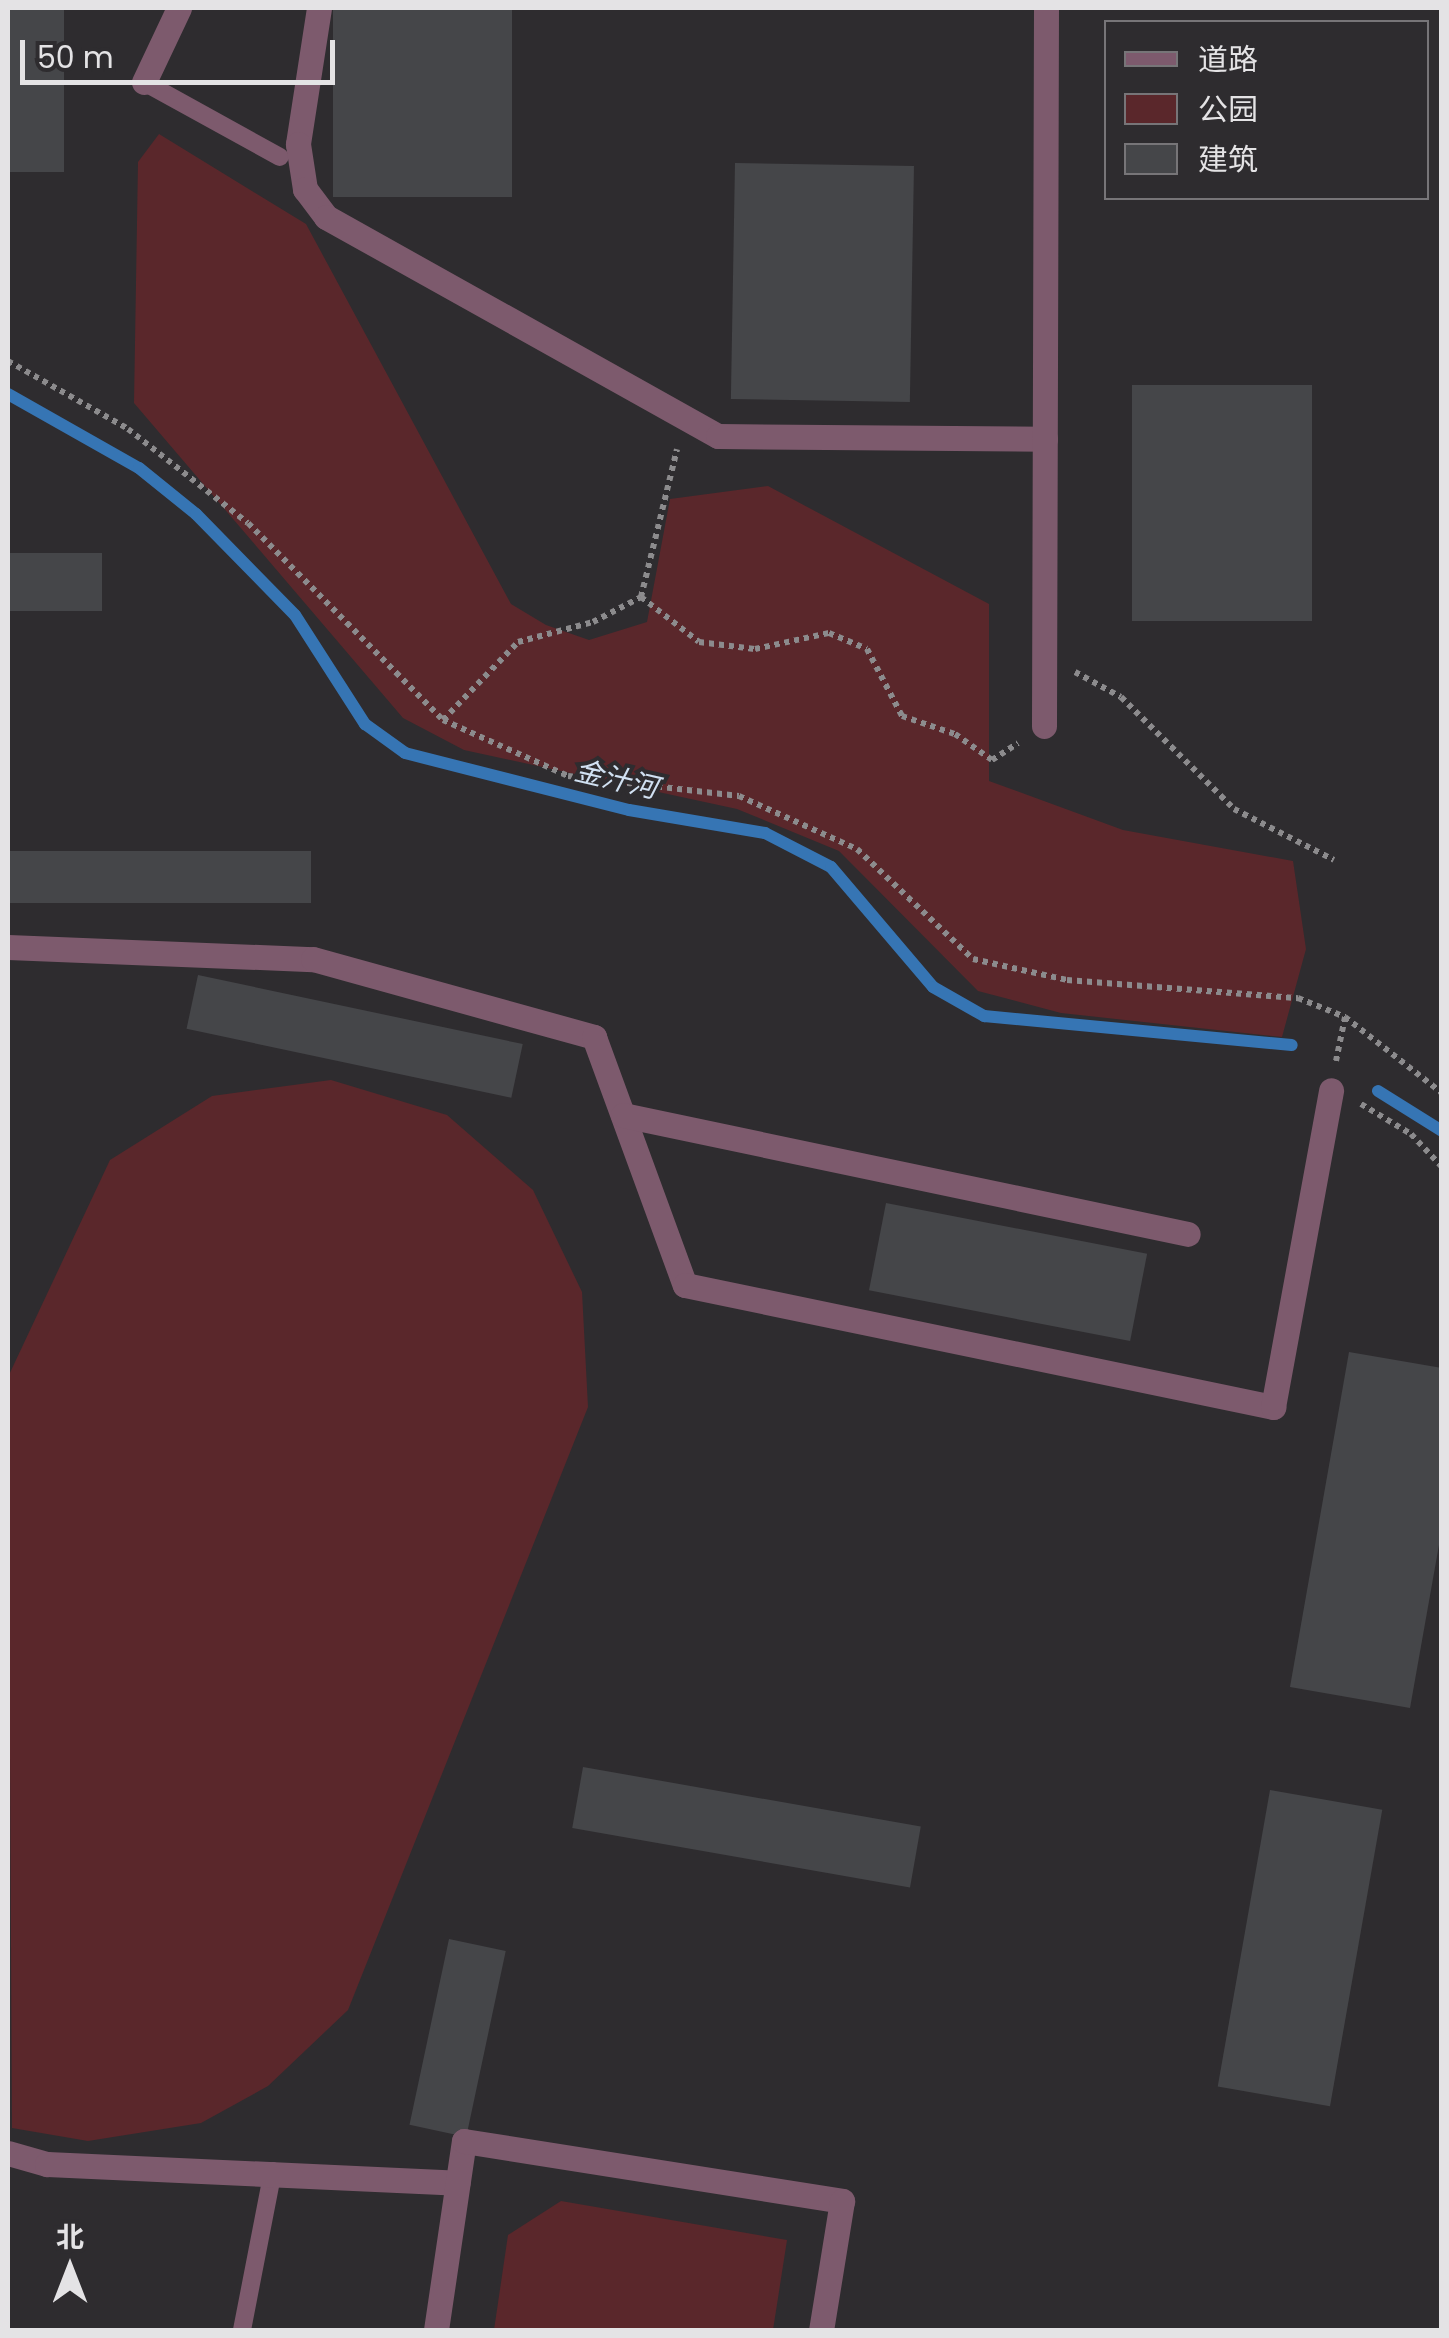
<!DOCTYPE html>
<meta charset="utf-8">
<style>
body{margin:0}
#map{position:relative;width:1449px;height:2338px;overflow:hidden;background:#2e2c2f;font-family:Poppins,"Noto Sans SC",sans-serif}
div>[style]{position:absolute}
.green>*{inset:0;background:#5a272b}
.stream>*{height:12px;margin:-6px;padding:0 6px;transform-origin:6px;border-radius:6px;background:#3675b4}
.building>*{inset:0;background:#454649;transform-origin:0 0}
.path>*{height:6px;margin-top:-3px;transform-origin:0;background:repeating-linear-gradient(90deg,#8c8b8d 0 5px,transparent 0 10px)}
.lane>*{height:18px;margin:-9px;padding:0 9px;transform-origin:9px;border-radius:9px;background:#7d5a6d}
.street>*{height:25px;margin:-12.5px;padding:0 12.5px;transform-origin:12.5px;border-radius:12.5px;background:#7d5a6d}
span{translate:-50% -50%;white-space:nowrap;text-align:center;line-height:1.15;-webkit-text-stroke:8px #2e2c2f;paint-order:stroke}
.water-label{font-size:28px;color:#d1e1f2;font-style:italic}
.frame{position:absolute;inset:0;border:10px solid #e4e3e5;pointer-events:none}
.legend{position:absolute;left:1104px;top:20px;width:325px;height:180px;box-sizing:border-box;background:#2e2c2f;border:2px solid #777578;margin:0;padding:12px 18px;list-style:none;font-size:30px;color:#e4e3e5}
.legend li{display:flex;align-items:center;gap:20px;height:50px}
.legend b{width:50px;border:2px solid #777578}
.north{position:absolute;left:20px;top:2218px;width:100px;height:100px;-webkit-text-stroke:8px #2e2c2f;paint-order:stroke;rotate:0deg;font-size:28px;font-weight:700;line-height:40px;text-align:center;color:#e4e3e5}
.north::after{content:'';display:block;margin:auto;width:35px;height:45px;background:#e4e3e5;clip-path:polygon(50% 0,100% 100%,50% 72%,0 100%)}
.scale{position:absolute;left:20px;top:40px;width:315px;height:45px;box-sizing:border-box;border:5px solid #e4e3e5;border-top:0;padding-left:12px;font-size:30px;line-height:35px;white-space:nowrap;color:#e4e3e5;-webkit-text-stroke:8px #2e2c2f;paint-order:stroke}
</style>
<div id="map">
<div class="green">
<div style="clip-path:polygon(159px 134px,306px 224px,511px 604px,546px 625px,589px 640px,647px 622px,670px 499px,768px 486px,989px 604px,989px 781px,1123px 830px,1293px 861px,1306px 949px,1282px 1037px,1061px 1013px,978px 991px,839px 851px,737px 809px,464px 750px,403px 718px,134px 403px,138px 162px)"></div>
<div style="clip-path:polygon(331px 1080px,447px 1115px,533px 1190px,582px 1292px,588px 1407px,348px 2010px,268px 2086px,201px 2123px,88px 2141px,12px 2128px,8px 1377px,110px 1160px,212px 1096px)"></div>
<div style="clip-path:polygon(561px 2201px,787px 2240px,773px 2330px,494px 2330px,508px 2235px)"></div>
</div>
<div class="stream">
<div style="left:8px;top:394px;width:150px;rotate:29.5deg"></div>
<div style="left:139px;top:468px;width:73px;rotate:38.9deg"></div>
<div style="left:196px;top:514px;width:141px;rotate:45.6deg"></div>
<div style="left:295px;top:615px;width:130px;rotate:57.3deg"></div>
<div style="left:365px;top:724px;width:49px;rotate:35.9deg"></div>
<div style="left:405px;top:753px;width:231px;rotate:14.3deg"></div>
<div style="left:629px;top:810px;width:138px;rotate:9.6deg"></div>
<div style="left:765px;top:833px;width:74px;rotate:27.3deg"></div>
<div style="left:831px;top:867px;width:157px;rotate:49.6deg"></div>
<div style="left:933px;top:987px;width:59px;rotate:29.6deg"></div>
<div style="left:984px;top:1016px;width:309px;rotate:5.4deg"></div>
<div style="left:1378px;top:1091px;width:75px;rotate:32deg"></div>
</div>
<div class="building">
<div style="left:8px;top:8px;width:56px;height:164px"></div>
<div style="left:333px;top:8px;width:179px;height:189px"></div>
<div style="left:735px;top:163px;width:179px;height:236px;rotate:1deg"></div>
<div style="left:1132px;top:385px;width:180px;height:236px"></div>
<div style="left:8px;top:553px;width:94px;height:58px"></div>
<div style="left:8px;top:851px;width:303px;height:52px"></div>
<div style="left:198px;top:975px;width:332px;height:55px;rotate:12deg"></div>
<div style="left:886px;top:1203px;width:266px;height:89px;rotate:11deg"></div>
<div style="clip-path:polygon(1349px 1352px,1442px 1368px,1442px 1528px,1410px 1708px,1290px 1687px)"></div>
<div style="left:583px;top:1767px;width:343px;height:62px;rotate:10deg"></div>
<div style="left:1270px;top:1790px;width:114px;height:301px;rotate:10deg"></div>
<div style="left:449px;top:1939px;width:58px;height:190px;rotate:12deg"></div>
</div>
<div class="path">
<div style="left:8px;top:361px;width:138px;rotate:29.5deg"></div>
<div style="left:128px;top:429px;width:152px;rotate:38.1deg"></div>
<div style="left:248px;top:523px;width:277px;rotate:45.3deg"></div>
<div style="left:443px;top:720px;width:137px;rotate:24.1deg"></div>
<div style="left:568px;top:776px;width:172px;rotate:6.7deg"></div>
<div style="left:739px;top:796px;width:129px;rotate:24.2deg"></div>
<div style="left:857px;top:849px;width:160px;rotate:43.5deg"></div>
<div style="left:973px;top:959px;width:96px;rotate:12.6deg"></div>
<div style="left:1067px;top:980px;width:232px;rotate:4.5deg"></div>
<div style="left:1298px;top:998px;width:51px;rotate:22deg"></div>
<div style="left:1345px;top:1017px;width:123px;rotate:38.1deg"></div>
<div style="left:641px;top:597px;width:73px;rotate:37.8deg"></div>
<div style="left:699px;top:642px;width:56px;rotate:7.1deg"></div>
<div style="left:755px;top:649px;width:76px;rotate:-12.2deg"></div>
<div style="left:829px;top:633px;width:41px;rotate:22.8deg"></div>
<div style="left:867px;top:649px;width:76px;rotate:62.4deg"></div>
<div style="left:902px;top:716px;width:56px;rotate:18.8deg"></div>
<div style="left:955px;top:734px;width:45px;rotate:35.1deg"></div>
<div style="left:992px;top:760px;width:31px;rotate:-33deg"></div>
<div style="left:1075px;top:672px;width:52px;rotate:28.5deg"></div>
<div style="left:1121px;top:697px;width:159px;rotate:44.7deg"></div>
<div style="left:1234px;top:809px;width:112px;rotate:27deg"></div>
<div style="left:443px;top:720px;width:108px;rotate:-46.1deg"></div>
<div style="left:518px;top:642px;width:78px;rotate:-14.9deg"></div>
<div style="left:593px;top:622px;width:54px;rotate:-27.5deg"></div>
<div style="left:641px;top:597px;width:152px;rotate:-76.3deg"></div>
<div style="left:1336px;top:1061px;width:45px;rotate:-78.4deg"></div>
<div style="left:1361px;top:1104px;width:58px;rotate:31deg"></div>
<div style="left:1411px;top:1134px;width:45px;rotate:46.8deg"></div>
</div>
<div class="lane">
<div style="left:144px;top:82px;width:155px;rotate:28.9deg"></div>
<div style="left:242px;top:2330px;width:162px;rotate:-79deg"></div>
</div>
<div class="street">
<div style="left:319px;top:8px;width:138px;rotate:98.8deg"></div>
<div style="left:298px;top:144px;width:46px;rotate:81.2deg"></div>
<div style="left:305px;top:189px;width:35px;rotate:53deg"></div>
<div style="left:326px;top:217px;width:449px;rotate:29.2deg"></div>
<div style="left:718px;top:436px;width:327px;rotate:0.5deg"></div>
<div style="left:144px;top:82px;width:82px;rotate:-64.7deg"></div>
<div style="left:1044px;top:726px;width:718px;rotate:-89.84deg"></div>
<div style="left:8px;top:947px;width:305px;rotate:2.3deg"></div>
<div style="left:313px;top:959px;width:292px;rotate:15.5deg"></div>
<div style="left:594px;top:1037px;width:264px;rotate:69.9deg"></div>
<div style="left:685px;top:1285px;width:601px;rotate:11.72deg"></div>
<div style="left:1273px;top:1407px;width:322px;rotate:-79.6deg"></div>
<div style="left:623px;top:1115px;width:577px;rotate:11.89deg"></div>
<div style="left:8px;top:2153px;width:41px;rotate:15.8deg"></div>
<div style="left:47px;top:2164px;width:411px;rotate:2.6deg"></div>
<div style="left:436px;top:2330px;width:191px;rotate:-81.6deg"></div>
<div style="left:464px;top:2141px;width:383px;rotate:9deg"></div>
<div style="left:842px;top:2201px;width:131px;rotate:99.2deg"></div>
</div>
<div class="water-label">
<span style="left:616px;top:780px;rotate:13deg">金汁河</span>
</div>
<div class="frame"></div>
<ul class="legend">
<li><b style="height:12px;background:#7d5a6d"></b>道路</li>
<li><b style="height:28px;background:#5a272b"></b>公园</li>
<li><b style="height:28px;background:#454649"></b>建筑</li>
</ul>
<div class="north">北</div>
<div class="scale">50 m</div>
</div>
